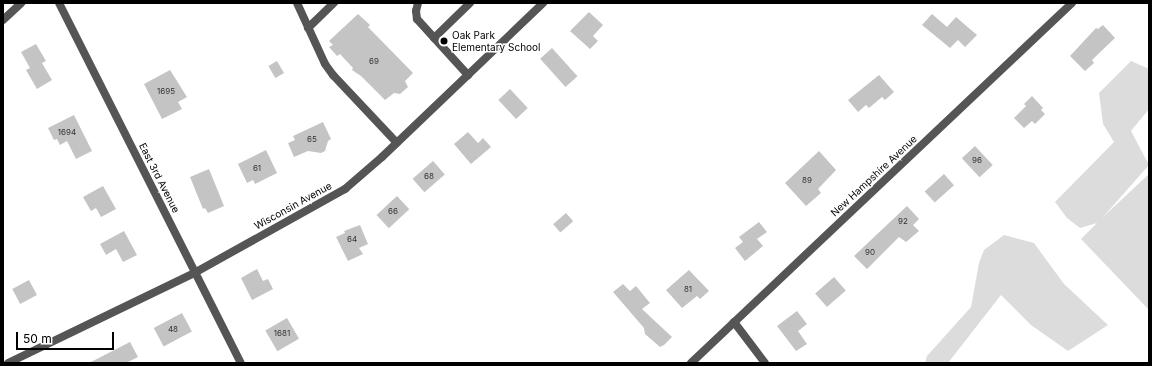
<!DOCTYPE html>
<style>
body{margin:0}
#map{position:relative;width:1152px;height:366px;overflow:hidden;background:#fff;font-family:Inter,sans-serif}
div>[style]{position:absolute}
.green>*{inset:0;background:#dcdcdc}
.building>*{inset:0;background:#c4c4c4;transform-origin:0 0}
.service>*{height:8px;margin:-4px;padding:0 4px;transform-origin:4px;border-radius:4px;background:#555}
.minor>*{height:8px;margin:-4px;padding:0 4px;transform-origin:4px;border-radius:4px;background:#555}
.dots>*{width:11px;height:11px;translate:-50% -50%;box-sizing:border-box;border:2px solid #fff;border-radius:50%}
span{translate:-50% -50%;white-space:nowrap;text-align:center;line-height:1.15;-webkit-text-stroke:3px #fff;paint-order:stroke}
.number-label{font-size:8px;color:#313131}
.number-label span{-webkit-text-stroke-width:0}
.poi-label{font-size:10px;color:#000}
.left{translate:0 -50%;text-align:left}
.street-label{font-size:10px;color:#000}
.frame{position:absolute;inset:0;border:4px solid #000;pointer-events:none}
.scale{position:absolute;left:16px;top:332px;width:98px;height:18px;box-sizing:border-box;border:2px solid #000;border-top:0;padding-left:5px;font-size:12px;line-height:14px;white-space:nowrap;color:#000;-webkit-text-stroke:3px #fff;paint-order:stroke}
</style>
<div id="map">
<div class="green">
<div style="clip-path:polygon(1131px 61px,1149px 69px,1149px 109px,1131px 131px,1149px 165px,1103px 217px,1149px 174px,1149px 310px,1081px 239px,1097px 223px,1080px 228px,1067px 218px,1055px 202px,1114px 142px,1103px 124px,1099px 93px)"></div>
<div style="clip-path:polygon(1004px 235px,1034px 243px,1064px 284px,1108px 325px,1068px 351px,1031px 325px,1001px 295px,948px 363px,925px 363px,927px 356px,971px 307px,979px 263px,984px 250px)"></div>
</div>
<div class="building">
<div style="clip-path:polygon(589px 12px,603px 25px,593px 36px,598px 41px,590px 49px,570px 31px)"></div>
<div style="clip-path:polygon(358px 14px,370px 25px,368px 27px,413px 73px,405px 81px,408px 87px,400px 94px,394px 93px,385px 100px,361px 76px,352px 70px,353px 68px,340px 54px,337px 56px,329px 47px,333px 45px,329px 41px)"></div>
<div style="clip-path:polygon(932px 14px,947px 27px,956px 17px,977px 35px,965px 47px,958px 40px,950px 48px,922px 25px)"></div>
<div style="clip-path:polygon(1103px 25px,1115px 38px,1092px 60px,1094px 63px,1085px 71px,1070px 56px,1096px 28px,1098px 29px)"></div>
<div style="clip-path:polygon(36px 44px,46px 61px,42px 63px,52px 80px,37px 89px,26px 70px,30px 68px,21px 52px)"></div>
<div style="left:552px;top:48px;width:38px;height:16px;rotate:48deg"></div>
<div style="left:277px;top:61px;width:14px;height:10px;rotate:60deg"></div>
<div style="clip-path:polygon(170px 70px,187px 97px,178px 102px,182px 109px,162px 119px,144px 84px)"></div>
<div style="clip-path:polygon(879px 75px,894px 92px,885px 100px,882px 97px,869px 108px,866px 105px,858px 112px,848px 100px)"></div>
<div style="left:510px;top:89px;width:26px;height:16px;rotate:47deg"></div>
<div style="clip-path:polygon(1032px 96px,1043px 108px,1041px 110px,1045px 114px,1035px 124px,1032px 121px,1024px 128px,1014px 118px,1026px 106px,1024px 104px)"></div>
<div style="clip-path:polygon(74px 115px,92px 151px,76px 159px,67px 141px,60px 145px,57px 139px,54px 140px,48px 128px)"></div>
<div style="clip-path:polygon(323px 122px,331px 139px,328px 141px,325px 151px,321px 153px,308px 151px,294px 157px,288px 143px,295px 140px,293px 136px)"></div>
<div style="clip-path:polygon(468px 132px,478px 143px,483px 138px,491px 147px,471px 164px,454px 144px)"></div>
<div style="left:975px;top:146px;width:26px;height:18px;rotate:47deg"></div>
<div style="clip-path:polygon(266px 150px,277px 173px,255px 184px,253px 180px,247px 183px,238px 164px)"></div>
<div style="clip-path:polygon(819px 151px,836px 170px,818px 189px,821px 193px,806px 206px,785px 183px)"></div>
<div style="left:433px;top:161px;width:18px;height:27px;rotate:49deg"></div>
<div style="clip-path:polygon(209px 169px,224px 206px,208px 213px,205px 208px,203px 209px,190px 177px)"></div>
<div style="left:944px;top:174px;width:15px;height:26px;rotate:48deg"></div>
<div style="clip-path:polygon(103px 186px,116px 209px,101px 217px,96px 208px,91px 211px,83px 197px)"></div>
<div style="left:397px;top:196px;width:18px;height:28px;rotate:47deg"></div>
<div style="clip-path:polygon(907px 206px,919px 219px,913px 225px,919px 231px,906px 242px,899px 237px,867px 269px,854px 256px)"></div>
<div style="left:566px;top:213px;width:11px;height:17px;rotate:49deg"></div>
<div style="clip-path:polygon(759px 222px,767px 232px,757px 239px,763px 246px,745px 261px,735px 248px,743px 242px,739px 237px)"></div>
<div style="clip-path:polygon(360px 225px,368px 244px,359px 248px,363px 254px,348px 261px,336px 237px,345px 233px,344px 231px)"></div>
<div style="clip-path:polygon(124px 231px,137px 255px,123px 262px,116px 249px,106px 255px,100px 244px)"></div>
<div style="clip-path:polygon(257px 269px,263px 281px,268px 279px,273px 289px,252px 300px,241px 278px)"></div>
<div style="clip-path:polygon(689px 270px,709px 291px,700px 299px,697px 296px,682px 308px,666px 290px)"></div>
<div style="left:834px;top:277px;width:18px;height:25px;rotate:49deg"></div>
<div style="left:29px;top:280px;width:17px;height:19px;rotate:62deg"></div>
<div style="clip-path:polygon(623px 284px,630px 291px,636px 286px,650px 303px,642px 309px,672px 337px,664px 345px,660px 347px,645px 334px,644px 328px,613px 292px)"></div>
<div style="clip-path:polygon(797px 311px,807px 324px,798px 331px,807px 344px,796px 351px,777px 326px)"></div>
<div style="left:182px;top:313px;width:21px;height:32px;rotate:62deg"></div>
<div style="left:287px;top:318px;width:24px;height:25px;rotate:60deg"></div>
<div style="clip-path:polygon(130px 342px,138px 357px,126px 363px,89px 363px)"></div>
</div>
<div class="service">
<div style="left:297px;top:3px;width:67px;rotate:65.3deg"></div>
<div style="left:325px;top:64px;width:14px;rotate:54deg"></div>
<div style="left:333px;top:75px;width:93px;rotate:46.7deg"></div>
<div style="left:418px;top:3px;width:8px;rotate:104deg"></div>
<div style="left:416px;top:11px;width:8px;rotate:83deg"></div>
<div style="left:417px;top:19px;width:76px;rotate:47.7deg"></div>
<div style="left:308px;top:28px;width:36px;rotate:-44deg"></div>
<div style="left:434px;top:38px;width:50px;rotate:-44.2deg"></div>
</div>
<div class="minor">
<div style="left:59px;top:3px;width:403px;rotate:63.2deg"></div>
<div style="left:3px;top:20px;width:25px;rotate:-43deg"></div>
<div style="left:734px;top:322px;width:51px;rotate:52.9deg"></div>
<div style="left:8px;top:363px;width:209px;rotate:-25.8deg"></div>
<div style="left:196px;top:272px;width:171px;rotate:-29.1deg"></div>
<div style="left:345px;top:189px;width:49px;rotate:-40.9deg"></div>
<div style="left:382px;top:157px;width:223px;rotate:-43.7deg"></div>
<div style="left:691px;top:363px;width:524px;rotate:-43.38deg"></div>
</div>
<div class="dots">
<div style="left:444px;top:41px;background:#000"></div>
</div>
<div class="number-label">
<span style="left:374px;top:62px">69</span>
<span style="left:166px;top:92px">1695</span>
<span style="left:67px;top:133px">1694</span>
<span style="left:312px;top:140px">65</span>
<span style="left:977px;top:161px">96</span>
<span style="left:257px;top:169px">61</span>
<span style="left:429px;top:177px">68</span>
<span style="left:807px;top:181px">89</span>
<span style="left:393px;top:212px">66</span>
<span style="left:903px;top:222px">92</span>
<span style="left:352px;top:240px">64</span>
<span style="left:870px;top:253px">90</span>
<span style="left:688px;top:290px">81</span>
<span style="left:173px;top:330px">48</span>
<span style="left:282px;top:334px">1681</span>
</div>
<div class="poi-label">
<span class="left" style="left:452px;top:41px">Oak Park<br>Elementary School</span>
</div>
<div class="street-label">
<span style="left:874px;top:176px;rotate:-43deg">New Hampshire Avenue</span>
<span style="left:159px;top:178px;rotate:63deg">East 3rd Avenue</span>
<span style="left:293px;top:206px;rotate:-29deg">Wisconsin Avenue</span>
</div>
<div class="frame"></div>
<div class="scale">50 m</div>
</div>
